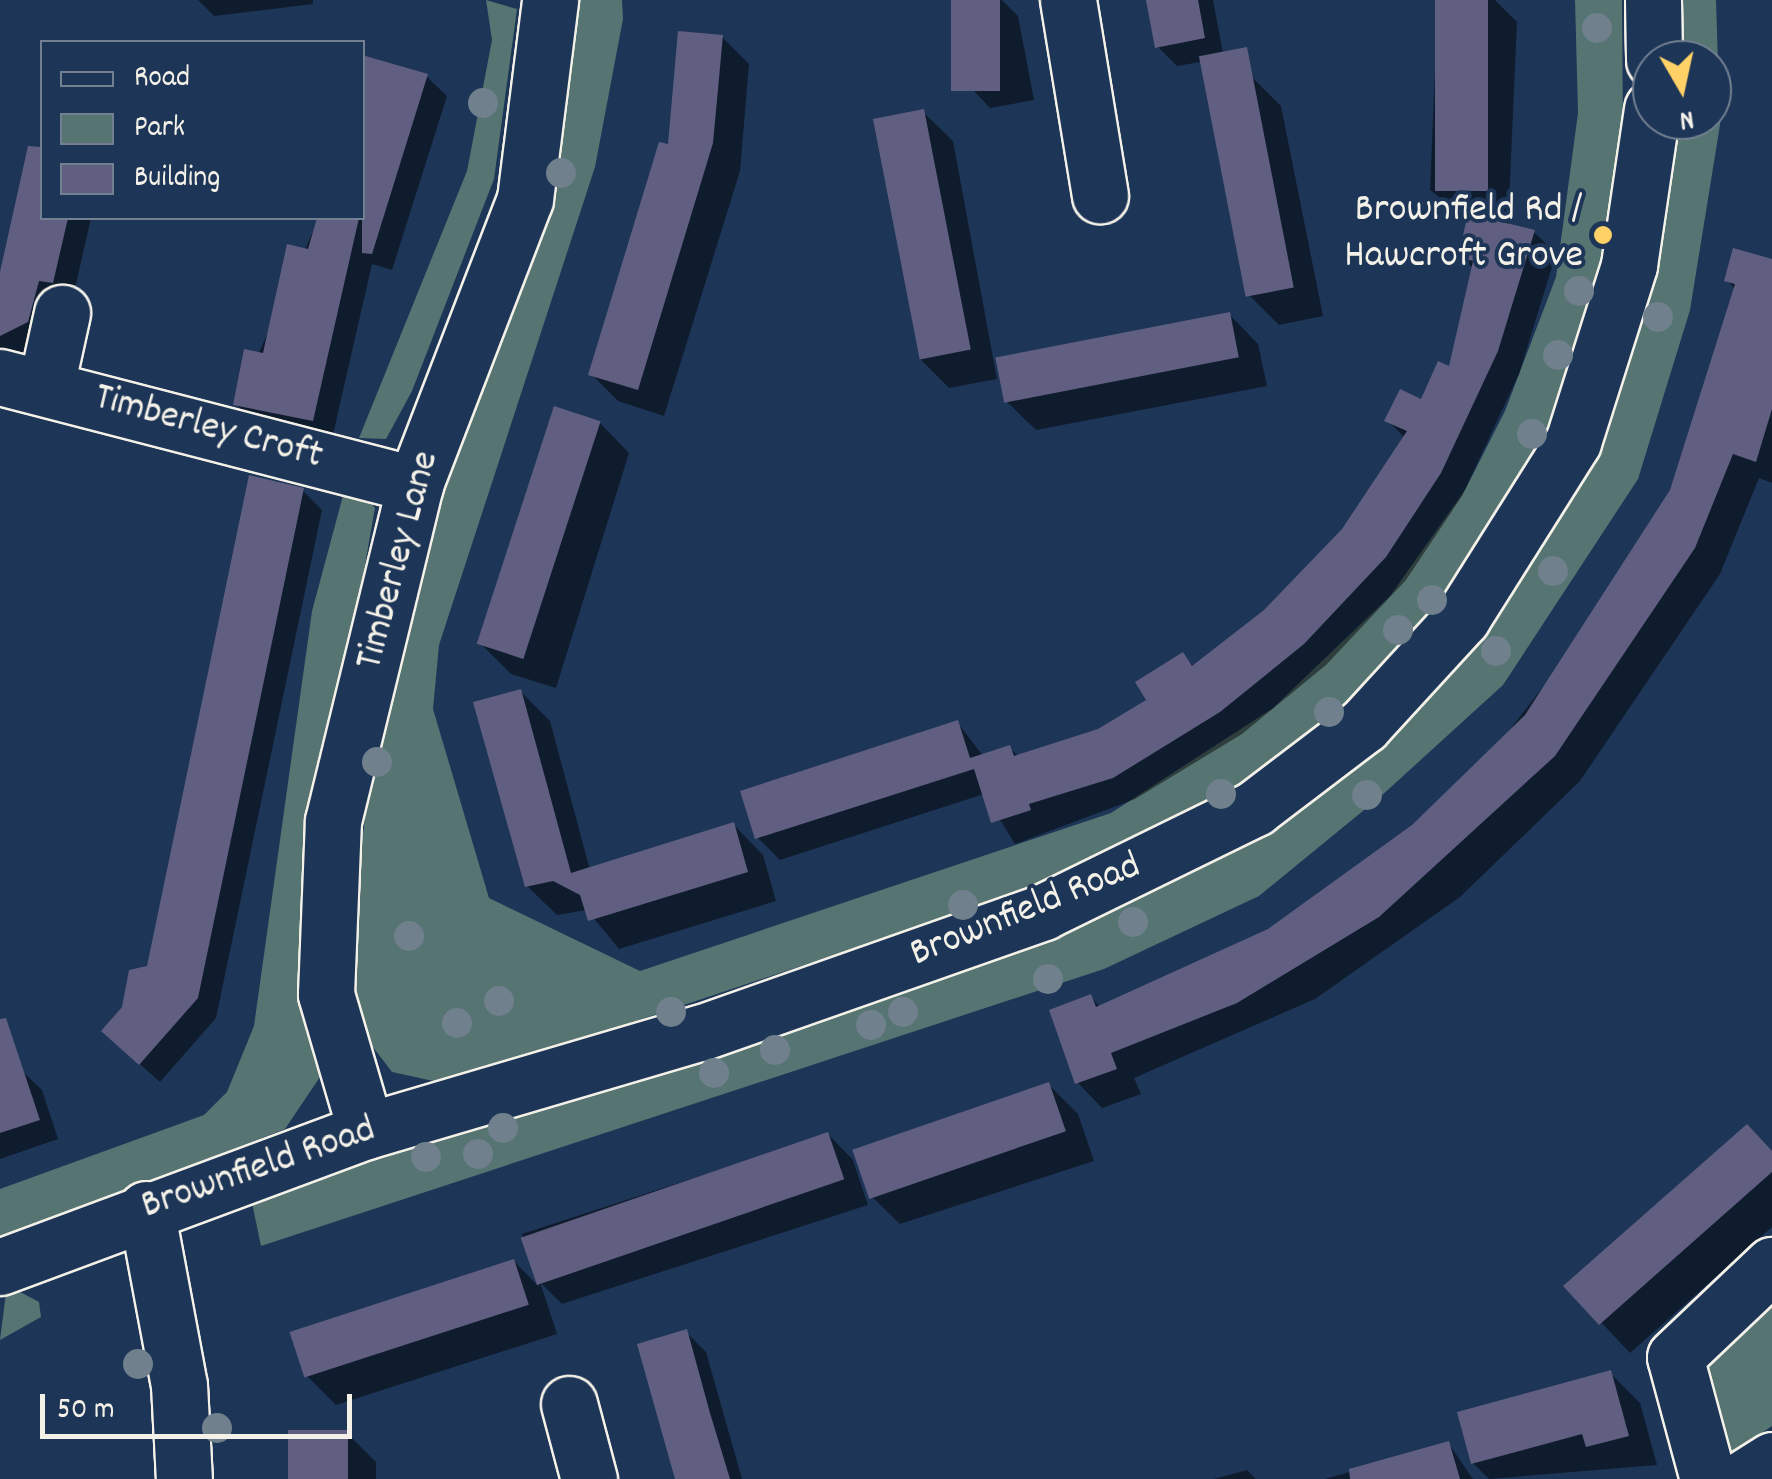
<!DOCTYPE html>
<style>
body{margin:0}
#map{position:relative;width:1772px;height:1479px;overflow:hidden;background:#1d3557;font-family:Dekko,sans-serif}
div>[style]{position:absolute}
.green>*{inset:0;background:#557472}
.shadow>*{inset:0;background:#0007}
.building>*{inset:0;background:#615f81;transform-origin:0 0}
.roads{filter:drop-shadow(2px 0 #f4f1e8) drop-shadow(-2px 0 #f4f1e8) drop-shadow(0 2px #f4f1e8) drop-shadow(0 -2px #f4f1e8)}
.minor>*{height:55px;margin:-27.5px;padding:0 27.5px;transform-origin:27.5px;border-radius:27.5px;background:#1d3557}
.trees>*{width:30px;height:30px;margin:-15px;border-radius:50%;background:#70818d}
.dots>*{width:28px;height:28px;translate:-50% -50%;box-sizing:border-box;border:5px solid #1d3557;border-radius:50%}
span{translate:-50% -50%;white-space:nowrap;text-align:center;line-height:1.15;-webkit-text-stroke:8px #1d3557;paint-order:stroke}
.poi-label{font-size:40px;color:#f4f1e8}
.right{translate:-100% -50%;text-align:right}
.street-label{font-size:40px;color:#f4f1e8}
.legend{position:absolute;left:40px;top:40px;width:325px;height:180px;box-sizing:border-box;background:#1d3557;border:2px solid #738091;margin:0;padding:12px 18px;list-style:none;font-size:30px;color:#f4f1e8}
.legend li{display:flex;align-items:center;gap:20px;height:50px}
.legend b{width:50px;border:2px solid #738091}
.north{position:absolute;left:1632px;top:40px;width:100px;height:100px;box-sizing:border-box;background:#1d3557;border:2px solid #738091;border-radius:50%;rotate:171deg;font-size:28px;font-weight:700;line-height:40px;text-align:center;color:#f4f1e8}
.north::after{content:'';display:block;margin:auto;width:35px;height:45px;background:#ffd166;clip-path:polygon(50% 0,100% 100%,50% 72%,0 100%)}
.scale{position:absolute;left:40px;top:1394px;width:312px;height:45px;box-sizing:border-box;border:5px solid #f4f1e8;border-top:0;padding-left:12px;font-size:30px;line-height:35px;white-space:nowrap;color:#f4f1e8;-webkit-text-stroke:8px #1d3557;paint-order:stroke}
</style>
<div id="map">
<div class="green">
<div style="clip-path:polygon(486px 0,517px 9px,494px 179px,412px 391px,386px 439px,359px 438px,467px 171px,492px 40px)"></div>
<div style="clip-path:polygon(566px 0,622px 0,623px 19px,595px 167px,439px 645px,433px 709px,489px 898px,640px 971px,1111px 813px,1273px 708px,1390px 596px,1465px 490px,1505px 411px,1556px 277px,1578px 113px,1575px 0,1622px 0,1623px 136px,1611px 241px,1573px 383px,1454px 595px,1322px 731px,1249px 782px,1035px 888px,447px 1084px,392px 1072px,363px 1034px,353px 997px,356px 891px,377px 720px)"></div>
<div style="clip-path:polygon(1668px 0,1716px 0,1720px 125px,1690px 310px,1638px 479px,1503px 685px,1380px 797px,1259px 896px,1104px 969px,261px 1246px,251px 1198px,1054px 934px,1234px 852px,1337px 778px,1463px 647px,1563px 512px,1604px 425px,1668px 120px,1712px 120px,1712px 60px,1669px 60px)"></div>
<div style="clip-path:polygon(348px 477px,375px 508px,309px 883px,324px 1071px,285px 1129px,0 1239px,0 1189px,204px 1115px,227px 1092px,254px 1026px,312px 611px)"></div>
<div style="clip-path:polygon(7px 1285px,39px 1302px,41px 1317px,0 1340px)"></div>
<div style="clip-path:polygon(1772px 1287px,1772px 1426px,1735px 1451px,1721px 1450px,1692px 1354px)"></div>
</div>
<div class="shadow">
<div style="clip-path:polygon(198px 0,313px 0,313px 4px,214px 16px)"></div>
<div style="clip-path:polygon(977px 0,1002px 0,1018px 16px,1034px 100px,990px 108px,971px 88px)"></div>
<div style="clip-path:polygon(1149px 0,1213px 0,1224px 58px,1177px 66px,1158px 47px)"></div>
<div style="clip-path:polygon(1438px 0,1495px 0,1517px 22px,1508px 226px,1534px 232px,1556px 254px,1519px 374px,1462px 496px,1406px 580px,1326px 665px,1242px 734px,1135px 799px,1015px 844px,984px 794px,780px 860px,758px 838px,958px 723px,983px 756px,1010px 748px,1019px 757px,1099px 731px,1150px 700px,1183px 656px,1194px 667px,1266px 612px,1344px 531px,1405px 438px,1387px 420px,1422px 402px,1451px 370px,1474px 269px,1461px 256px,1469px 220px,1430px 190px)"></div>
<div style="clip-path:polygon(722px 37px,749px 64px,740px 171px,664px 416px,618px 401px,591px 374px,670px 148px)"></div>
<div style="clip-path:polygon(427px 77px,447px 96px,392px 270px,372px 264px,332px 439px,255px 424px,236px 404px,319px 218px,362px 218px)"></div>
<div style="clip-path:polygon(1252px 77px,1281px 106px,1323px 316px,1279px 325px,1250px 296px)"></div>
<div style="clip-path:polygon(923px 112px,953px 141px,997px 379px,949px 388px,920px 359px)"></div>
<div style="clip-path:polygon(42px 158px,42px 218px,91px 218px,72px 302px,47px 342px,25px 353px,0 349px,0 274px)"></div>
<div style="clip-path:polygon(1772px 262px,1772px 483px,1759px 478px,1720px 574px,1580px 781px,1460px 897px,1315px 999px,1134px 1078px,1141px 1094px,1102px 1108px,1077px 1082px,1091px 997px,1101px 1008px,1269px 932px,1359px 872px,1489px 757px,1612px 597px,1673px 491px,1736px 290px,1727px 280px)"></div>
<div style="clip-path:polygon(1229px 314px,1258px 344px,1267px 386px,1036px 430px,1006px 401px)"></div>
<div style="clip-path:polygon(600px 423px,629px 453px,556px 688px,511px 674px,482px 645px)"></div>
<div style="clip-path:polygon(302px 490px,322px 510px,216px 1018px,160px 1082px,124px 1050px,124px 1008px,149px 968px)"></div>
<div style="clip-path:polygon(521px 692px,550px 721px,590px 870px,734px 825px,763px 855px,776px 901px,619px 949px,587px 910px,557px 915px,527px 886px)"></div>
<div style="clip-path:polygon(22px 1071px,42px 1090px,58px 1139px,0 1159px,0 1078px)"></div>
<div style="clip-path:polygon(1049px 1085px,1078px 1114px,1094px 1161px,900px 1224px,870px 1195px)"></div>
<div style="clip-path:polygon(828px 1134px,853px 1160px,868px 1205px,562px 1304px,540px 1282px,557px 1334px,336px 1405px,306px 1375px,514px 1261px,539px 1287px,522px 1234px)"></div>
<div style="clip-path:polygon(1772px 1152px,1772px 1227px,1630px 1353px,1567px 1286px)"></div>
<div style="clip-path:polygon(686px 1332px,706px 1352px,742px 1479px,678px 1479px)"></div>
<div style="clip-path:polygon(1610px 1373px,1640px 1403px,1657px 1465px,1489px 1479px,1473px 1463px)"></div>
<div style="clip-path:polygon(347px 1433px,376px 1462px,376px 1479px,292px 1479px)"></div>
<div style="clip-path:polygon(1449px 1444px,1473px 1479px,1325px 1479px)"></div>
<div style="clip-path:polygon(1247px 1470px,1256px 1479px,1214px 1479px)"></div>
</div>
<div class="building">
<div style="left:951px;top:0;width:49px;height:91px"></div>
<div style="clip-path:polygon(1146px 0,1198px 0,1205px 38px,1155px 48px)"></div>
<div style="left:1435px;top:0;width:53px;height:191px"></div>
<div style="clip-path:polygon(678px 31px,723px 35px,713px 143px,638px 390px,588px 375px,659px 142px,668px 144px)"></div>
<div style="left:1247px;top:47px;width:245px;height:49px;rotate:79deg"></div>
<div style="clip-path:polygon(362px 55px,428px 74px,372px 254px,362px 253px)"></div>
<div style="left:924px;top:109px;width:245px;height:52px;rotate:79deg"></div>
<div style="clip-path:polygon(28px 146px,42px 147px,42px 218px,68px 218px,53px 283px,39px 281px,28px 322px,0 336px,0 272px)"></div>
<div style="clip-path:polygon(1468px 214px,1535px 230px,1498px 351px,1441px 473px,1386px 557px,1304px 644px,1220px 712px,1113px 778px,1029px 804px,1031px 810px,991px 823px,974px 769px,755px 839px,740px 791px,958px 720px,970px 758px,1010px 745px,1014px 756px,1098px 729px,1146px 700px,1135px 682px,1183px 652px,1192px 666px,1264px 610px,1342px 529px,1407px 431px,1384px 421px,1400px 389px,1421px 399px,1438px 361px,1449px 366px,1473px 261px,1458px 257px)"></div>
<div style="clip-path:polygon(317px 218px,359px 218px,313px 421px,233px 405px,244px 349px,263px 353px,287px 244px,308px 249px)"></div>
<div style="clip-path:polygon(1733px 248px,1772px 259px,1772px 409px,1756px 462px,1733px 454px,1695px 548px,1555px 756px,1379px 917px,1237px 1003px,1111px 1053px,1117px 1069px,1075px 1084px,1049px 1010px,1091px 994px,1096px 1007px,1268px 929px,1412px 825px,1525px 715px,1670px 490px,1735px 284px,1724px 281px)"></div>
<div style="left:1230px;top:312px;width:46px;height:239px;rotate:79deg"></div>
<div style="left:554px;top:406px;width:49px;height:250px;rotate:18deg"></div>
<div style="clip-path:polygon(249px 475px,304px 488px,198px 998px,139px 1065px,101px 1031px,122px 1007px,129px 970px,147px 966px)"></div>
<div style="clip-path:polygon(521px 689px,571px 873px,734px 822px,748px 872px,588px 921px,580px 895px,553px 881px,525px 887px,473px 702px)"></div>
<div style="clip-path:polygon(6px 1018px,40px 1120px,0 1133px,0 1019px)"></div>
<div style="left:1049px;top:1082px;width:52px;height:208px;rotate:71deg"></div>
<div style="clip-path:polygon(1747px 1124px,1772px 1151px,1772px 1172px,1599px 1325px,1563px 1286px)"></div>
<div style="left:828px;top:1132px;width:50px;height:325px;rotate:71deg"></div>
<div style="left:514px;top:1259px;width:48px;height:236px;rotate:72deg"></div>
<div style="clip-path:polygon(687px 1329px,710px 1413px,730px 1479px,675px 1479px,637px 1344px)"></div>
<div style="clip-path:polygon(1611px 1370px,1629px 1436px,1586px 1447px,1582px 1434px,1471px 1464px,1457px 1412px)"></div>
<div style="left:348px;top:1430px;width:49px;height:60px;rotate:90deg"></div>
<div style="clip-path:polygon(1449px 1441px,1460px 1479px,1350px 1479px,1349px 1469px)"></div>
</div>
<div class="roads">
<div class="minor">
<div style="left:1068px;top:0;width:198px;rotate:80.7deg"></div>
<div style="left:1653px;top:0;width:60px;rotate:89deg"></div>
<div style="left:0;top:377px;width:429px;rotate:14.5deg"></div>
<div style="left:46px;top:386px;width:75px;rotate:-77.6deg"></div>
<div style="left:366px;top:1131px;width:143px;rotate:-106.3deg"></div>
<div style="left:326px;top:994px;width:173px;rotate:-87.7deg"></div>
<div style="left:333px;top:821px;width:347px;rotate:-76.3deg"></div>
<div style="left:415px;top:484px;width:305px;rotate:-68.9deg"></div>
<div style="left:525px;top:199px;width:201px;rotate:-82.8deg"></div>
<div style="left:146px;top:1209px;width:179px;rotate:79.4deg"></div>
<div style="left:179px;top:1385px;width:94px;rotate:87deg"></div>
<div style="left:0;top:1267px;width:390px;rotate:-20.4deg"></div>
<div style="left:366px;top:1131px;width:348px;rotate:-16.4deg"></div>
<div style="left:700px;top:1033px;width:364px;rotate:-19.4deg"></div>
<div style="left:1043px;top:912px;width:236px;rotate:-26.1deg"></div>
<div style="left:1255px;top:808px;width:137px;rotate:-37.3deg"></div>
<div style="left:1364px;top:725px;width:145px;rotate:-47.5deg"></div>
<div style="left:1462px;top:618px;width:208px;rotate:-57.8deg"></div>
<div style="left:1573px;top:442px;width:186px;rotate:-72.4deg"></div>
<div style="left:1629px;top:265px;width:158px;rotate:-81.6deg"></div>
<div style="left:569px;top:1404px;width:78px;rotate:75.1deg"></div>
<div style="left:1708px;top:1479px;width:126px;rotate:-105.1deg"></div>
<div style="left:1675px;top:1357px;width:134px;rotate:-43.5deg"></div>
<div style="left:1742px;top:1479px;width:36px;rotate:-32deg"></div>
</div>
</div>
<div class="trees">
<div style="left:1597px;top:28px"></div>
<div style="left:483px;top:103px"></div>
<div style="left:561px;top:173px"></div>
<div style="left:1579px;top:291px"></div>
<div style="left:1658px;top:317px"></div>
<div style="left:1558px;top:355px"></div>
<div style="left:1532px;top:434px"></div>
<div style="left:1553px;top:571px"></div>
<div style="left:1432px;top:600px"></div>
<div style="left:1398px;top:630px"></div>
<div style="left:1496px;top:651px"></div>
<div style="left:1329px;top:712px"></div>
<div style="left:377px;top:762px"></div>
<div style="left:1221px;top:794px"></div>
<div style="left:1367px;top:795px"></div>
<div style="left:963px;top:905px"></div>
<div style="left:1133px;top:922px"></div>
<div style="left:409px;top:936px"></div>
<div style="left:1048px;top:979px"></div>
<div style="left:499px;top:1001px"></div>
<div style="left:671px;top:1012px"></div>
<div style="left:903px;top:1012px"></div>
<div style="left:457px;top:1023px"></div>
<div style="left:871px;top:1025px"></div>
<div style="left:775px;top:1050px"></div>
<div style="left:714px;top:1073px"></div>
<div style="left:503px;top:1128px"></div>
<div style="left:478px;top:1154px"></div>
<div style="left:426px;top:1157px"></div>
<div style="left:138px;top:1364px"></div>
<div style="left:217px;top:1428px"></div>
</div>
<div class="dots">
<div style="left:1603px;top:235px;background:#ffd166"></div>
</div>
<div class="poi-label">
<span class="right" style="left:1583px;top:235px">Brownfield Rd /<br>Hawcroft Grove</span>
</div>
<div class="street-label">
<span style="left:208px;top:429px;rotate:15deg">Timberley Croft</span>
<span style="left:400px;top:561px;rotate:-75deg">Timberley Lane</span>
<span style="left:1026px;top:912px;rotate:-22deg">Brownfield Road</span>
<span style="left:259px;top:1170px;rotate:-19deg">Brownfield Road</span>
</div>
<ul class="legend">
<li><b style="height:12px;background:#1d3557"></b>Road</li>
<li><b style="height:28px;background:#557472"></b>Park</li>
<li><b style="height:28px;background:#615f81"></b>Building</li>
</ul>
<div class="north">N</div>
<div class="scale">50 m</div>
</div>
